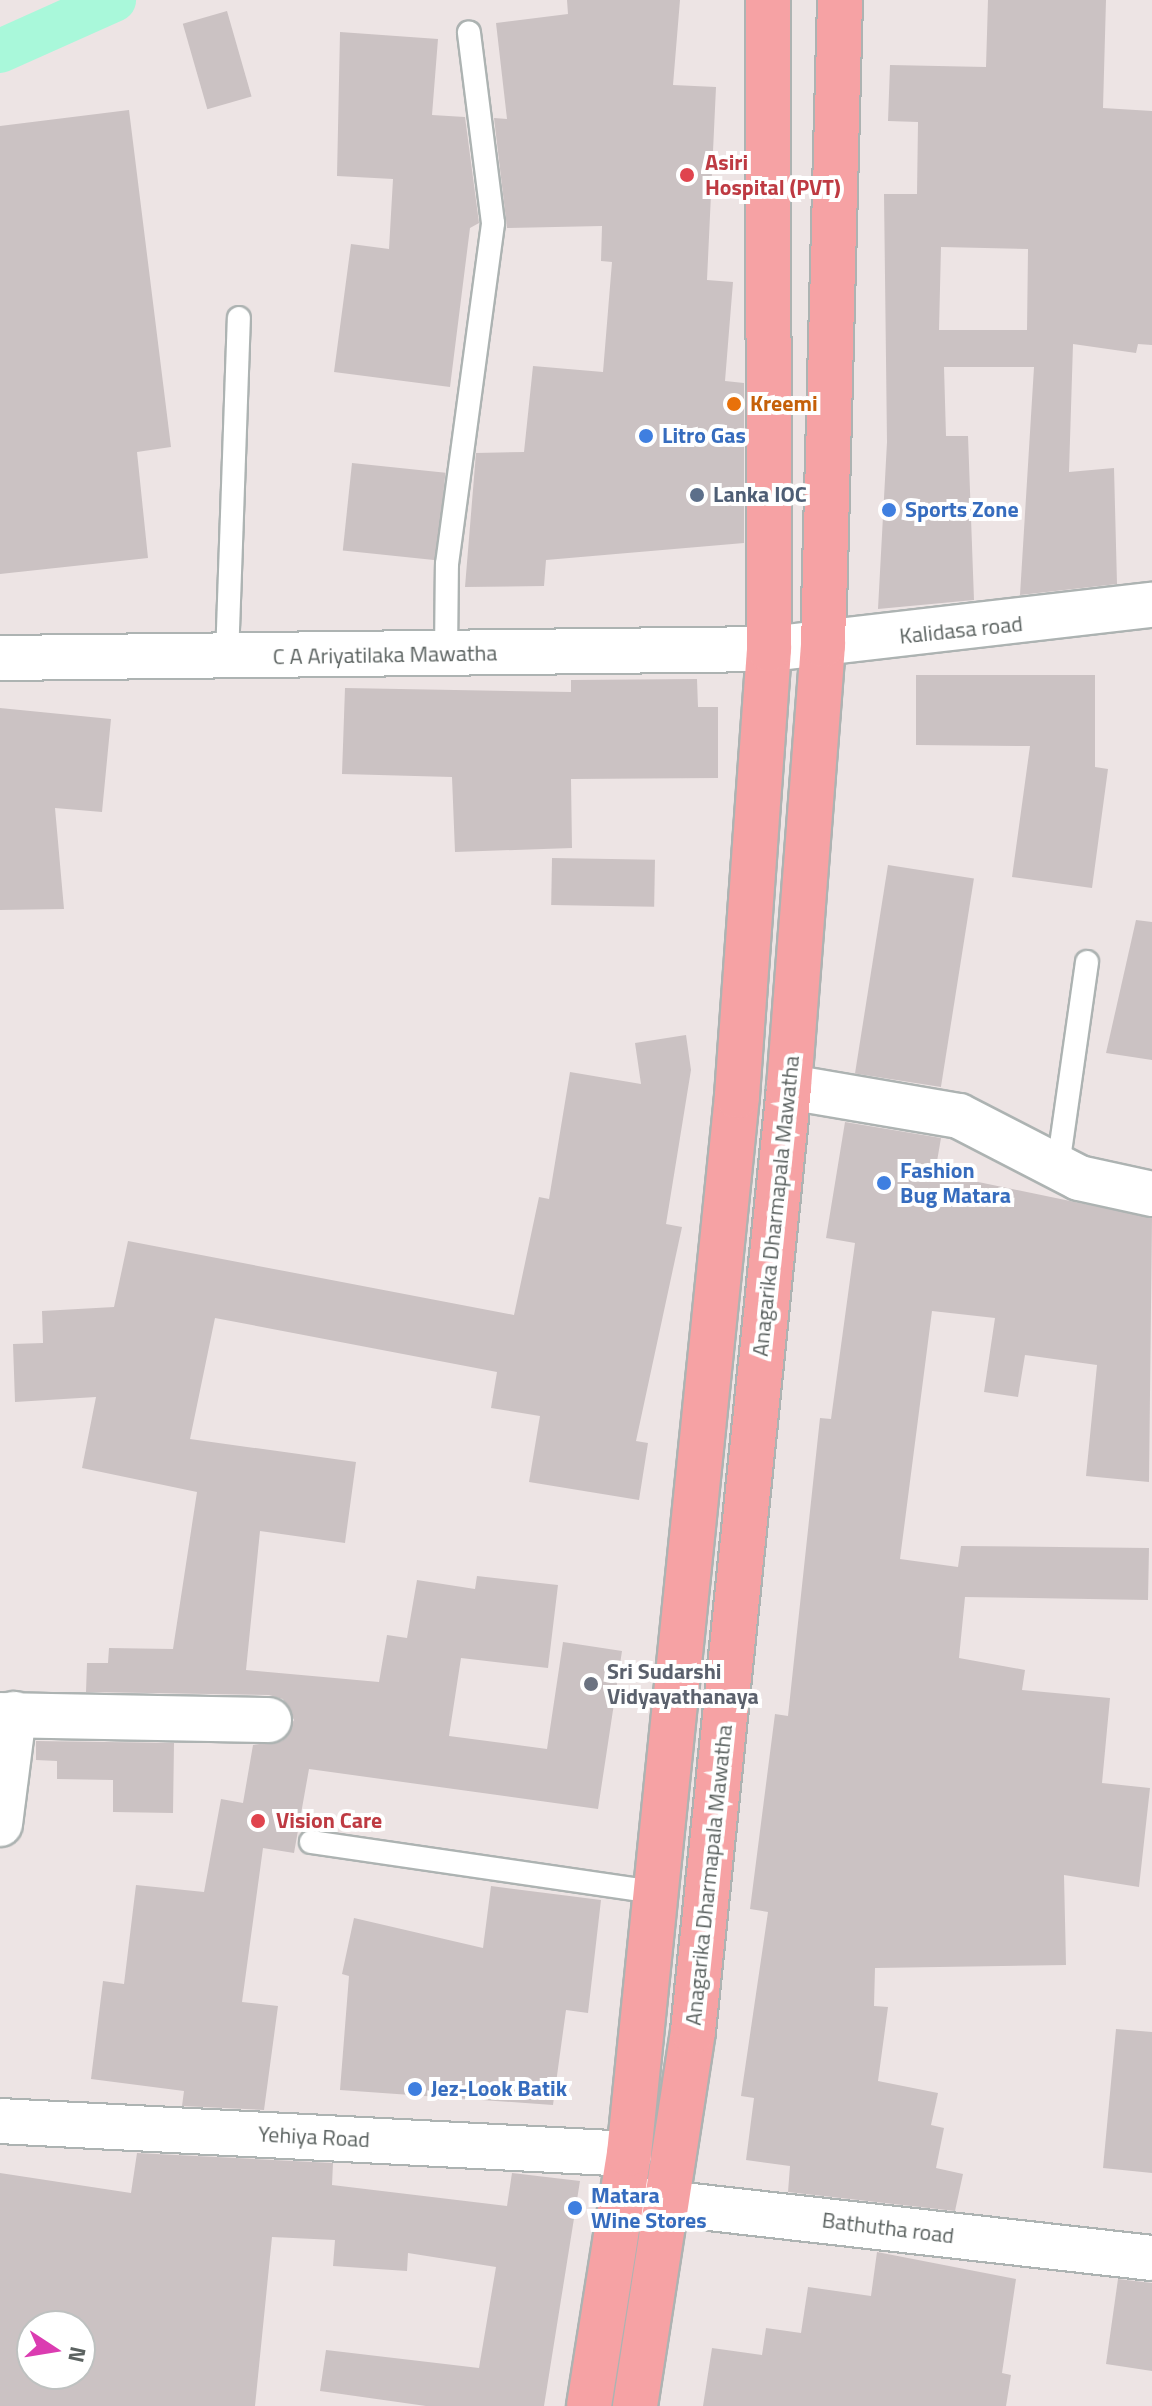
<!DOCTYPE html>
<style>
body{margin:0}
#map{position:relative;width:1152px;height:2406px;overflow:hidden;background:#ede4e4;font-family:"Titillium Web",sans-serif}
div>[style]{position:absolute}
.canal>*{height:44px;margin:-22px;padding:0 22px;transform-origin:22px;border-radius:22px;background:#a9f8da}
.building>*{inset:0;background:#cbc2c3;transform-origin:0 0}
.roads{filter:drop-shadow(2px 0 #adb3b2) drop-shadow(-2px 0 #adb3b2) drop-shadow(0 2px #adb3b2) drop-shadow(0 -2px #adb3b2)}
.service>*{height:22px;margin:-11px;padding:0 11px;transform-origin:11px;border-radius:11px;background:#fff}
.minor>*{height:44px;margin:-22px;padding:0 22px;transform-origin:22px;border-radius:22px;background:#fff}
.tertiary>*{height:44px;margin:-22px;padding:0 22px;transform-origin:22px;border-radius:22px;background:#fff}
.trunk>*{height:44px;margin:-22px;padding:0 22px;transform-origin:22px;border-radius:22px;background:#f6a2a4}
.dots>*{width:22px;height:22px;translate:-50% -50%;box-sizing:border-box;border:4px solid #fff;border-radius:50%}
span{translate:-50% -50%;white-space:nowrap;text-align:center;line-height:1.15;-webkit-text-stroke:8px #fff;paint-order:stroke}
.health-label{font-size:22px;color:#be3a42;font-weight:700}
.left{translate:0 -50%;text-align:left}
.food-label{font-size:22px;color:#c56008;font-weight:700}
.shop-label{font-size:22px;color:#366cbe;font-weight:700}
.service-label{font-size:22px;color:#4e5e75;font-weight:700}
.street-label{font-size:22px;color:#5c6361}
.worship-label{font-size:22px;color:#5b616d;font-weight:700}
.north{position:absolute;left:16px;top:2310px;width:80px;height:80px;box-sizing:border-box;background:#fff;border:2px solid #bec1c0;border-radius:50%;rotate:102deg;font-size:22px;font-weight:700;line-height:32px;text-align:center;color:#5c6361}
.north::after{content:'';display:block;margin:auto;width:28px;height:36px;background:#db3cb1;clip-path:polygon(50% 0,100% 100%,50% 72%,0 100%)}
</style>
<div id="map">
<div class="canal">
<div style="left:0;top:51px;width:125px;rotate:-24.1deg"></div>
</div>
<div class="building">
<div style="clip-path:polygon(567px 0,680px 0,673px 85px,716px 87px,707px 280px,733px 282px,725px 381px,744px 383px,744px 543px,546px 560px,544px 586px,465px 587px,476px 453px,524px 452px,533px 366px,603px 372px,612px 262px,601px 261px,602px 226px,507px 228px,494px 118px,507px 119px,496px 23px,568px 14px)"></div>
<div style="clip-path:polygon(evenodd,988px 0,1106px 0,1103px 108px,1152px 111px,1152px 345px,1138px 344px,1136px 353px,1073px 344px,1069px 472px,1114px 468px,1117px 584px,1020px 595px,1034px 367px,944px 367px,946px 436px,968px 436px,974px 600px,878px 609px,887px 442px,884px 194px,917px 194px,918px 122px,888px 121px,890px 65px,986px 67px,988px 0,941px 247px,1028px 249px,1027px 330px,939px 330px,941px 247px)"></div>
<div style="left:227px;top:11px;width:89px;height:46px;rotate:74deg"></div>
<div style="clip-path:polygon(340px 32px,438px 39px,432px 115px,465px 117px,479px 223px,470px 228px,450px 387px,334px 372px,351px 244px,389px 249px,393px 179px,337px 176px)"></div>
<div style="clip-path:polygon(129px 110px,171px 447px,137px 452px,148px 558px,0 574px,0 126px)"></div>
<div style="left:352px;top:463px;width:94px;height:88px;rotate:6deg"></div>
<div style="clip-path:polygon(916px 675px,1095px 675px,1095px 767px,1108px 769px,1092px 888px,1012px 877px,1030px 746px,916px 745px)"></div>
<div style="clip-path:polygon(697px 679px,698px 707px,718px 707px,718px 778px,571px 779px,572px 848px,455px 852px,452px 777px,342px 774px,345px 688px,571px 692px,571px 680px)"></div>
<div style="clip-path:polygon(0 708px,111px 719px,102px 812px,55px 808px,64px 909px,0 910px)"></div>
<div style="left:552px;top:858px;width:103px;height:47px;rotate:1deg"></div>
<div style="left:888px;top:865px;width:87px;height:211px;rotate:9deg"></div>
<div style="clip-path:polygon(1136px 920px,1152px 922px,1152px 1060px,1106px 1053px)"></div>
<div style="clip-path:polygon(686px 1035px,691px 1070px,666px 1224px,682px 1227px,636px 1441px,648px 1443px,639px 1500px,529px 1482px,540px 1416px,491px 1408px,497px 1372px,215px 1318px,190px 1439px,356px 1462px,345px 1543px,260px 1531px,246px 1670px,379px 1682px,387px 1635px,407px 1638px,417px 1580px,475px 1589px,477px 1576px,558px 1585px,548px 1668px,461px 1658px,449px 1736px,547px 1749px,563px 1642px,622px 1651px,598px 1809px,309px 1769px,294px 1853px,263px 1848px,242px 2002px,278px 2006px,264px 2110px,182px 2106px,184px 2091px,91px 2079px,103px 1981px,124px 1984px,136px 1885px,204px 1892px,221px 1799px,243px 1803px,253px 1745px,282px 1741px,294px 1720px,283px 1699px,269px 1695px,86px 1692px,87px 1663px,108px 1663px,109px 1648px,173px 1649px,197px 1492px,82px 1468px,96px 1397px,15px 1402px,13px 1344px,43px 1343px,42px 1311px,114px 1307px,128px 1241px,514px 1315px,539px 1197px,549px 1199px,570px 1072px,641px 1084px,635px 1043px)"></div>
<div style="clip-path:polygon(845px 1122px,941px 1138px,935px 1173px,1152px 1218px,1149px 1482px,1086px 1476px,1097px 1365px,1025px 1355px,1018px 1397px,984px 1392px,995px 1318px,932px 1311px,900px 1559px,958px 1567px,961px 1546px,1149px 1548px,1148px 1600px,965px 1597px,959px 1658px,1025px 1670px,1022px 1690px,1110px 1698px,1102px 1783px,1150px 1788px,1139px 1887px,1064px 1875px,1066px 1965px,875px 1968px,874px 2006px,888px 2007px,878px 2081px,938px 2093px,931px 2125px,944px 2128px,936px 2168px,963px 2174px,955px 2211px,788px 2192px,790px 2166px,746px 2160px,754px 2098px,741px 2096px,768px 1912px,750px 1909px,775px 1714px,788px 1716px,820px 1418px,831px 1419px,855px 1243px,826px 1238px)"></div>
<div style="clip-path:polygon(36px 1741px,174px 1743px,173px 1813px,113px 1812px,113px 1780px,57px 1779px,57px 1761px,36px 1760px)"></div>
<div style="clip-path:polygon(491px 1886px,601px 1900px,588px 2013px,566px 2010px,553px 2105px,340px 2090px,349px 1976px,342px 1974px,354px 1918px,483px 1948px)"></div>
<div style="clip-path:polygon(1116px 2029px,1152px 2032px,1152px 2173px,1103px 2168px)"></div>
<div style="clip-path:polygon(evenodd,137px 2153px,333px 2163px,332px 2185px,507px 2206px,512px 2173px,580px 2181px,544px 2406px,426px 2406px,320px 2391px,326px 2350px,479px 2368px,496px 2267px,408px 2253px,407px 2271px,333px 2266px,335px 2240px,272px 2237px,255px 2406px,0 2406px,0 2173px,131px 2193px,137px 2153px,32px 2326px,80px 2326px,80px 2374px,32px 2374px,32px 2326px)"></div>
<div style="clip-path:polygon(877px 2252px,1016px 2279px,1002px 2373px,1011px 2375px,1006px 2406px,703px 2406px,712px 2348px,762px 2355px,766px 2328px,801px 2333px,808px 2287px,871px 2296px)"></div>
<div style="clip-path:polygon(1118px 2279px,1152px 2283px,1152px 2371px,1106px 2364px)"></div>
</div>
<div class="roads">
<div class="service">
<div style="left:446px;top:654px;width:90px;rotate:-89.4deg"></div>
<div style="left:447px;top:564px;width:344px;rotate:-82.3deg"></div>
<div style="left:493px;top:223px;width:192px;rotate:-97.2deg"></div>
<div style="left:227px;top:658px;width:340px;rotate:-88deg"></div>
<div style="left:1058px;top:1166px;width:206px;rotate:-81.9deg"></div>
<div style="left:311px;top:1842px;width:345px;rotate:8.3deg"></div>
</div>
<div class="minor">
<div style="left:0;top:658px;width:769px;rotate:-0.67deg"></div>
<div style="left:789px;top:1087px;width:172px;rotate:9.7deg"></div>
<div style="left:959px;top:1116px;width:135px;rotate:27.3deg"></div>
<div style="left:1079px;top:1178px;width:75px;rotate:12.4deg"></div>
<div style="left:0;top:1715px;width:269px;rotate:1.1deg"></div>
<div style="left:0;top:1824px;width:111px;rotate:-82.7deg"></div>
<div style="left:0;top:2121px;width:630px;rotate:3deg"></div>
</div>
<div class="tertiary">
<div style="left:769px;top:649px;width:386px;rotate:-6.6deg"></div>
<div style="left:630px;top:2199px;width:525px;rotate:6.45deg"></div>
</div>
<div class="trunk">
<div style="left:589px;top:2406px;width:255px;rotate:-81deg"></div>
<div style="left:629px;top:2154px;width:1063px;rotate:-84.17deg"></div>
<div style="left:737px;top:1096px;width:448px;rotate:-85.9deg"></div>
<div style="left:769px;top:649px;width:649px;rotate:-90.09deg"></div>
<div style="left:635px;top:2406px;width:379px;rotate:-81.2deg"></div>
<div style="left:693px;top:2031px;width:949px;rotate:-84.19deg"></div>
<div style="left:789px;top:1087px;width:443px;rotate:-85.6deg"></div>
<div style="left:823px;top:645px;width:645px;rotate:-88.49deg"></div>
</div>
</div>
<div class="dots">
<div style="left:687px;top:175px;background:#e0444e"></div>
<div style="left:734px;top:404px;background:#e8710a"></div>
<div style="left:646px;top:436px;background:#3f7fe0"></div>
<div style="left:697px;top:495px;background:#5c6f8a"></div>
<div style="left:889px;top:510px;background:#3f7fe0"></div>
<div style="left:884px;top:1183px;background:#3f7fe0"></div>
<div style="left:591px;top:1684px;background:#6b7280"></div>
<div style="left:258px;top:1821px;background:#e0444e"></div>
<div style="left:415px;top:2089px;background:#3f7fe0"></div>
<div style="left:575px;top:2208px;background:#3f7fe0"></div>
</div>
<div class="health-label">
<span class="left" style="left:705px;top:175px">Asiri<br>Hospital (PVT)</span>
<span class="left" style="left:276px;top:1821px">Vision Care</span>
</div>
<div class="food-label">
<span class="left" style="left:750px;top:404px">Kreemi</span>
</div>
<div class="shop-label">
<span class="left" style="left:662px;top:436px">Litro Gas</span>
<span class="left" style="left:905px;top:510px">Sports Zone</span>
<span class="left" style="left:900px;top:1183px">Fashion<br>Bug Matara</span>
<span class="left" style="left:431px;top:2089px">Jez-Look Batik</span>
<span class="left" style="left:591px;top:2208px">Matara<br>Wine Stores</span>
</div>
<div class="service-label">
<span class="left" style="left:713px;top:495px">Lanka IOC</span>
</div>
<div class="street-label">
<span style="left:961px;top:630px;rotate:-6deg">Kalidasa road</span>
<span style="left:385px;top:655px;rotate:-1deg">C A Ariyatilaka Mawatha</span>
<span style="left:776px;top:1206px;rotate:-84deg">Anagarika Dharmapala Mawatha</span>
<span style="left:709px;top:1875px;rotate:-84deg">Anagarika Dharmapala Mawatha</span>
<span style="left:314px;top:2137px;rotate:3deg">Yehiya Road</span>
<span style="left:888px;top:2228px;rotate:7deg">Bathutha road</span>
</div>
<div class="worship-label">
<span class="left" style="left:607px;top:1684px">Sri Sudarshi<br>Vidyayathanaya</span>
</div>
<div class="north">N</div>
</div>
